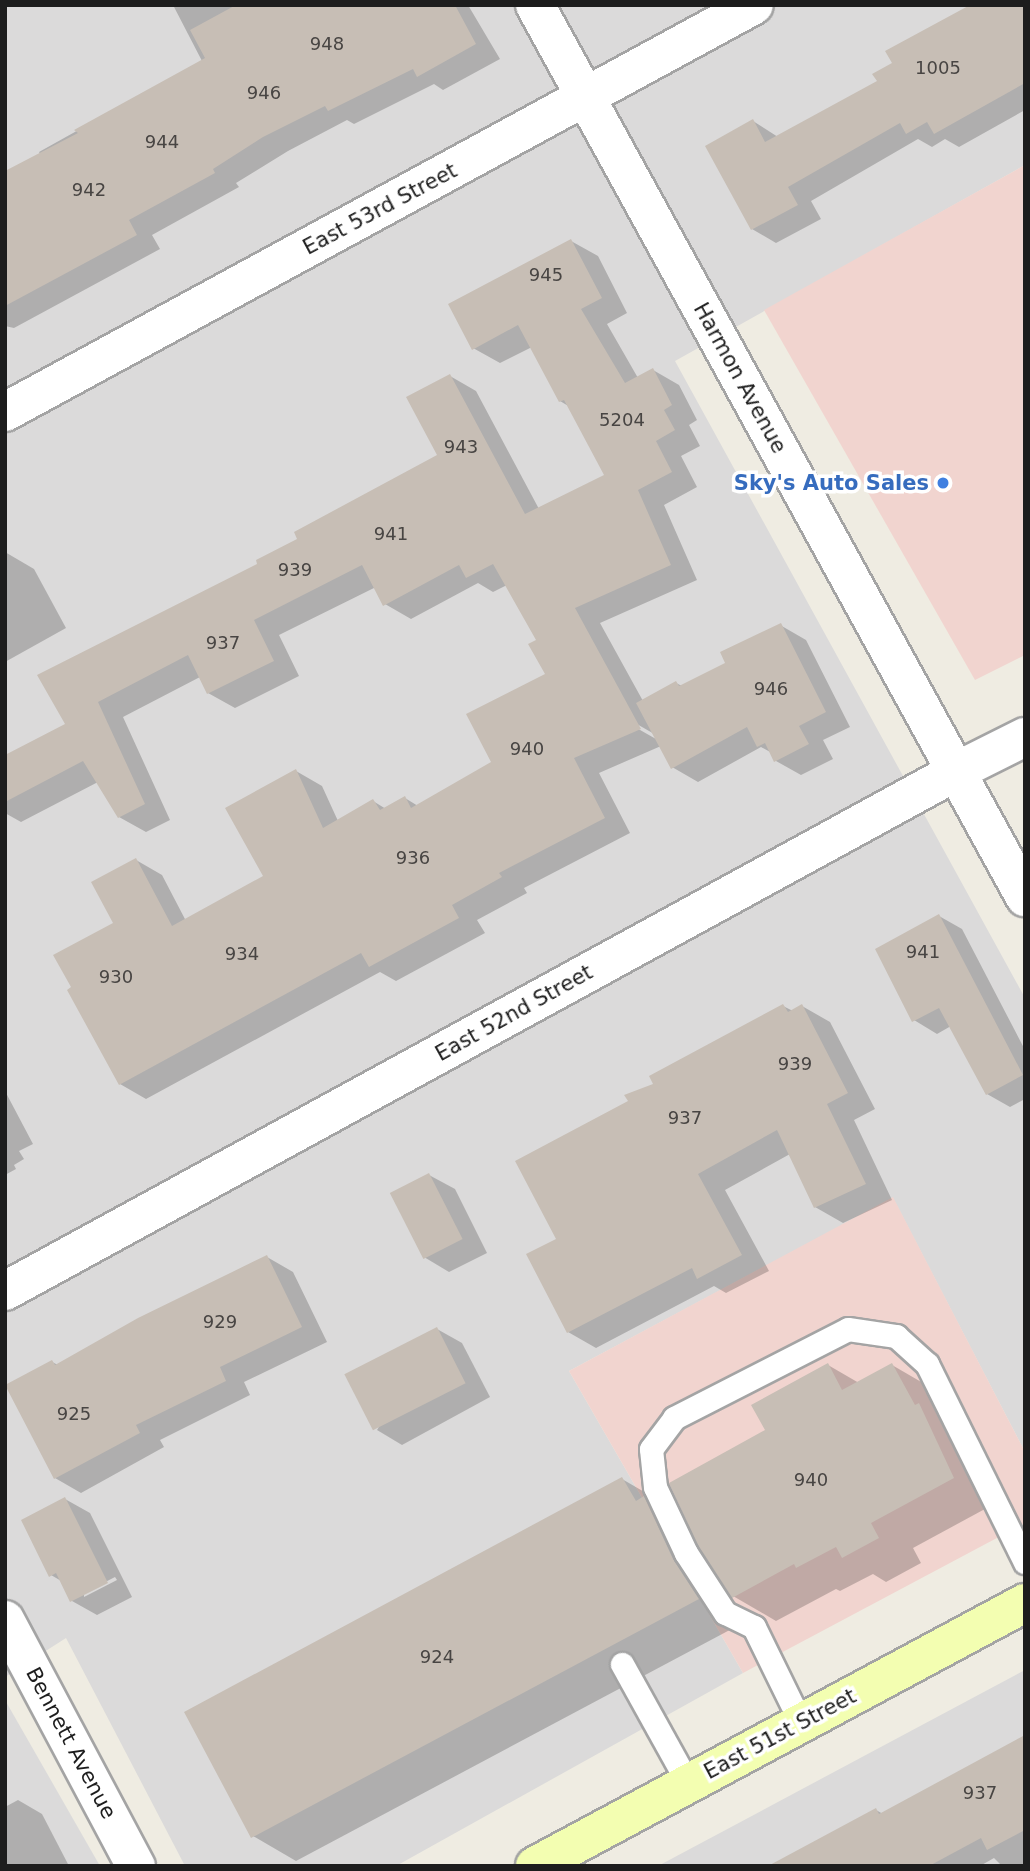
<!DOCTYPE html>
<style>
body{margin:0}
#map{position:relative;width:1030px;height:1871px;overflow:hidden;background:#efece2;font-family:"DejaVu Sans",sans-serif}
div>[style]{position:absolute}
.residential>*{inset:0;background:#dbdada}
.commercial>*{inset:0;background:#f1d4cf}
.shadow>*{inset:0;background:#0003}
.building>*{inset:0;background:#c7beb5;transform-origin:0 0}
.roads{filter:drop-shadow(2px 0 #a4a4a4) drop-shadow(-2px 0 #a4a4a4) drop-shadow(0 2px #a4a4a4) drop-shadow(0 -2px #a4a4a4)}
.service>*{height:23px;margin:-11.5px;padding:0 11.5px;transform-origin:11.5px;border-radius:11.5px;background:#fff}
.minor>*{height:38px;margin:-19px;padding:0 19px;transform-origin:19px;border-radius:19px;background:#fff}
.secondary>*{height:38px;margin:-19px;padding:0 19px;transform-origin:19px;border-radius:19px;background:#f3feb1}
.dots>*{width:19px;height:19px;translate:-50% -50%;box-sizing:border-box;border:4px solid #fff;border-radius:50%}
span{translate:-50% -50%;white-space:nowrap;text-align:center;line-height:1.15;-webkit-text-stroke:7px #fff;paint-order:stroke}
.number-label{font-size:18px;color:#484543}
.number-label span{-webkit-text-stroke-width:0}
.street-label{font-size:21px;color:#1d1d1d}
.shop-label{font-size:21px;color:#366cbe;font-weight:700}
.right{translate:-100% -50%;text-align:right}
.frame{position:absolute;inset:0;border:7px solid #1d1d1d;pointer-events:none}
</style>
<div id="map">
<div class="residential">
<div style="clip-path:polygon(5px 5px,1025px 5px,1025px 165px,675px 361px,1025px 998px,1025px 1452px,893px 1198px,569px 1371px,743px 1673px,396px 1866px,185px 1866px,66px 1638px,5px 1677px)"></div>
<div style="clip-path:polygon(1025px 1670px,1025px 1866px,658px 1866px)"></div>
<div style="clip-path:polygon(5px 1700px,100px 1866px,5px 1866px)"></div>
</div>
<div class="commercial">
<div style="clip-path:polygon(1025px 165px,1025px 655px,975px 680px,764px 310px)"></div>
<div style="clip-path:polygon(893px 1197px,1025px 1452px,1025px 1523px,743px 1673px,569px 1371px)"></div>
</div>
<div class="shadow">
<div style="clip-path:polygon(173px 5px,233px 5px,234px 8px,240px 5px,468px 5px,500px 59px,443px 90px,434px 84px,354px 124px,347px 120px,288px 151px,236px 183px,239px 187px,152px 235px,160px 249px,14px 328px,5px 326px,5px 203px,53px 177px,39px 152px,202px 61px)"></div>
<div style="clip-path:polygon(1025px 5px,1025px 110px,959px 147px,945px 139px,932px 147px,918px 139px,811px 201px,821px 219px,776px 243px,752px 229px,753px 121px,778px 137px)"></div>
<div style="clip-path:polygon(evenodd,571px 241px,598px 256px,627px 313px,607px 324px,638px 378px,653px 370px,679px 385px,697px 420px,689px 425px,700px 446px,681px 456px,697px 487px,664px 505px,697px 580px,600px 623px,643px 701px,676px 683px,682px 686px,727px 663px,780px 625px,806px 640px,850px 727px,823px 740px,833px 759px,801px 775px,776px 761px,772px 753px,761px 747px,698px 782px,672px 767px,661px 746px,599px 773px,630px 833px,524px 888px,527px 893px,477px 920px,485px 933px,396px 981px,380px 972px,146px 1099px,120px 1084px,115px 923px,136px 860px,162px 875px,186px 921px,265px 877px,296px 771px,322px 786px,338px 821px,373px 801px,386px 809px,405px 798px,418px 806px,493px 763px,547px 675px,538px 640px,507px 585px,493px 592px,478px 583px,411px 619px,385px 604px,376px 587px,279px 635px,299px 676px,235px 708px,208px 693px,200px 677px,123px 717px,170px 820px,146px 832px,119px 817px,98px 782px,21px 822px,5px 813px,5px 757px,67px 725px,260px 564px,439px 456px,450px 376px,476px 391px,539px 509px,607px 476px,570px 407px,560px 401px,532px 347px,500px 363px,473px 348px,571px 241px,635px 723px,656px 735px,656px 739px,633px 726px,635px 723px)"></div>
<div style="clip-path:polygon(5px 552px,34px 569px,66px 628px,5px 662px)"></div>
<div style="clip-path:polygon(939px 916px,962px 929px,1025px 1050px,1025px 1099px,1010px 1107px,987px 1094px,951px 1026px,937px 1034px,914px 1020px)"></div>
<div style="clip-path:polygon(783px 1006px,793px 1011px,802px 1006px,830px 1022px,875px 1109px,854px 1120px,892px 1200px,843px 1223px,815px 1207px,790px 1154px,725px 1190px,769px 1271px,726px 1293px,714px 1286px,596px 1348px,568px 1332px,558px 1240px,630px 1102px)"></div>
<div style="clip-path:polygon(5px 1091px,33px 1144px,19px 1151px,24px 1159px,14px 1165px,16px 1169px,5px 1175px)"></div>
<div style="clip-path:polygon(429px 1175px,455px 1189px,487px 1253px,449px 1272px,424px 1257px)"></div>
<div style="clip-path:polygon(267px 1257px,293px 1272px,327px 1342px,244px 1382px,250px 1395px,160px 1440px,164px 1447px,81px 1493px,55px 1478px,52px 1362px,58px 1365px)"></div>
<div style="clip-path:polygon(437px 1329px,462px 1343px,490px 1397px,402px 1445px,377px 1430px)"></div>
<div style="clip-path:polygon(828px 1365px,859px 1383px,892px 1365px,935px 1390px,996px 1503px,913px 1548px,921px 1563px,886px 1582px,873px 1574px,840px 1591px,836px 1589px,776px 1621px,733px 1596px,700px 1546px,716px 1585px,741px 1624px,296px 1861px,253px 1836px,622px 1479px,665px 1504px,671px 1514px,690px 1525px,768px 1431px)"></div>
<div style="clip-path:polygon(evenodd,65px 1499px,90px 1513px,132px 1597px,97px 1615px,72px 1601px,63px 1582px,51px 1575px,65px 1499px,115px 1577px,117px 1580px,84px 1597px,84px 1593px,115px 1577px)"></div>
<div style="clip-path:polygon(1025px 1736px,1025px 1866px,1002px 1866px,994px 1858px,980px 1866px,826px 1866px,876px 1810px,883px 1814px)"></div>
<div style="clip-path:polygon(18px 1800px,42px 1814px,69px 1866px,5px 1866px,5px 1807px)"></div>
</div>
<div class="building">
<div style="clip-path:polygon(236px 5px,455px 5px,476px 44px,417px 77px,413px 69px,328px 111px,325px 106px,263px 137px,213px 169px,215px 173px,129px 220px,137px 235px,5px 306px,5px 171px,78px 133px,74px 130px,205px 58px,190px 30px)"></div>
<div style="clip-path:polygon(970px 5px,1025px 5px,1025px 83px,934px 134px,927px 122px,906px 134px,900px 123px,788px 187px,798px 205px,751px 230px,705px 146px,753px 119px,765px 142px,877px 81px,872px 74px,892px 63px,885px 51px)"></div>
<div style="clip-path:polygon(571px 239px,602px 298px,581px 309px,625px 383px,653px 368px,672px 405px,664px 410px,675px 430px,656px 441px,672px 472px,638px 490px,671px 565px,575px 608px,641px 729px,574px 758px,605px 818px,499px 873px,502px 877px,452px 905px,459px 918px,369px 967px,361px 953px,119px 1085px,67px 990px,71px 987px,53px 955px,113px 923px,91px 882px,136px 858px,172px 926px,263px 876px,225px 808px,296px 769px,323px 828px,373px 799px,380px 810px,405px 796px,411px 808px,491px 762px,466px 714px,545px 674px,528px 644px,536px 640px,493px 564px,466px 578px,459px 565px,383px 606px,362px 565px,254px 620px,274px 661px,207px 694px,188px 655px,98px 702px,145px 804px,118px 818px,83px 761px,5px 802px,5px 755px,65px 724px,37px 675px,257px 564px,256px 560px,297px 539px,294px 532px,437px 455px,406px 397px,450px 374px,525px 514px,604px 475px,564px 400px,559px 402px,518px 325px,472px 350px,448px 304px)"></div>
<div style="clip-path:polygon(781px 623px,826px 712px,799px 726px,809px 744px,774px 762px,765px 743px,757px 747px,747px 727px,671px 769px,636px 703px,676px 681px,679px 686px,725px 663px,720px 652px)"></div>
<div style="clip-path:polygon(939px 914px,1023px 1075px,986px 1095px,939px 1008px,912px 1022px,875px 949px)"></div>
<div style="clip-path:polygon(783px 1004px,788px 1012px,802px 1004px,848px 1093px,827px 1104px,866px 1184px,814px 1208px,777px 1130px,698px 1174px,742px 1255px,697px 1279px,692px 1268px,567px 1333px,526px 1254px,556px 1239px,515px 1161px,628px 1101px,624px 1095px,653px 1084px,649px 1076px)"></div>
<div style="left:429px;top:1173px;width:74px;height:44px;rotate:63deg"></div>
<div style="clip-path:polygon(267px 1255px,302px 1327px,220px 1367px,226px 1381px,136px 1425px,140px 1433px,54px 1479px,5px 1385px,52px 1360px,55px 1365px,138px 1318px)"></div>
<div style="left:437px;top:1327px;width:63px;height:104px;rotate:63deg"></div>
<div style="clip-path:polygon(828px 1363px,842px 1390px,892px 1363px,915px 1405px,919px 1403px,954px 1478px,871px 1523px,879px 1538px,842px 1558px,836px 1547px,796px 1568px,794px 1564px,732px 1598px,698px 1546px,669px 1483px,765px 1430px,751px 1405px)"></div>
<div style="clip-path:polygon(622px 1477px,636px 1501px,644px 1496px,673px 1559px,699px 1599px,251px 1838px,184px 1712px)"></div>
<div style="clip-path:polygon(65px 1497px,108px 1583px,70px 1602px,56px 1573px,49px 1577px,21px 1520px)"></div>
<div style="clip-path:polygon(1025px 1735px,1025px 1830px,987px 1850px,981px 1838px,929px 1866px,768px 1866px,876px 1808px,879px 1814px)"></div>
</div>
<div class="roads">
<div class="service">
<div style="left:622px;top:1664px;width:136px;rotate:61deg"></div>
<div style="left:801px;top:1723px;width:107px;rotate:-116.1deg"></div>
<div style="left:754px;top:1627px;width:32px;rotate:-154deg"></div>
<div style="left:725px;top:1613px;width:72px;rotate:-123deg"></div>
<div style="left:686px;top:1553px;width:73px;rotate:-115.2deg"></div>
<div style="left:655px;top:1487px;width:38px;rotate:-96deg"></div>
<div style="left:651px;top:1449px;width:39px;rotate:-53deg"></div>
<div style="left:674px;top:1418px;width:195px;rotate:-27.1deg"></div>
<div style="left:848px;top:1329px;width:49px;rotate:8.3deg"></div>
<div style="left:896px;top:1336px;width:42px;rotate:42.1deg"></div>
<div style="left:927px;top:1364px;width:221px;rotate:63.7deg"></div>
</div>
<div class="minor">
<div style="left:535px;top:5px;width:1018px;rotate:61.22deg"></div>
<div style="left:5px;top:412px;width:852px;rotate:-28.52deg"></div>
<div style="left:5px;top:1291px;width:1085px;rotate:-28.64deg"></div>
<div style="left:957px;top:771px;width:76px;rotate:-26.6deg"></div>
<div style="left:5px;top:1620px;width:279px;rotate:62deg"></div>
</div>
<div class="secondary">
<div style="left:535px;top:1866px;width:556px;rotate:-28.22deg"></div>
</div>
</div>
<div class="dots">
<div style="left:943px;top:483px;background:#3f7fe0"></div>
</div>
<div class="number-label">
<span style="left:327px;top:44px">948</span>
<span style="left:938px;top:68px">1005</span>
<span style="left:264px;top:93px">946</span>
<span style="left:162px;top:142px">944</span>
<span style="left:89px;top:190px">942</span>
<span style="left:546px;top:275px">945</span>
<span style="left:622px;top:420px">5204</span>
<span style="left:461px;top:447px">943</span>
<span style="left:391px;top:534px">941</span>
<span style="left:295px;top:570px">939</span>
<span style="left:223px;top:643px">937</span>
<span style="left:771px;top:689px">946</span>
<span style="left:527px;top:749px">940</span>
<span style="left:413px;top:858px">936</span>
<span style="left:923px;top:952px">941</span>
<span style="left:242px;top:954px">934</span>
<span style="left:116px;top:977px">930</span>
<span style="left:795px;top:1064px">939</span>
<span style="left:685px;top:1118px">937</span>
<span style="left:220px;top:1322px">929</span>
<span style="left:74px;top:1414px">925</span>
<span style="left:811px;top:1480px">940</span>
<span style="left:437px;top:1657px">924</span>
<span style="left:980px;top:1793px">937</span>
</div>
<div class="street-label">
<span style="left:380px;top:209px;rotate:-28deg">East 53rd Street</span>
<span style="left:740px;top:378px;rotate:61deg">Harmon Avenue</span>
<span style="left:514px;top:1013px;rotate:-29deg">East 52nd Street</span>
<span style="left:780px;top:1734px;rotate:-28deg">East 51st Street</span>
<span style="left:71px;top:1743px;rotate:62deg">Bennett Avenue</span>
</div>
<div class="shop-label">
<span class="right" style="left:929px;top:483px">Sky's Auto Sales</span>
</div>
<div class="frame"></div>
</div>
